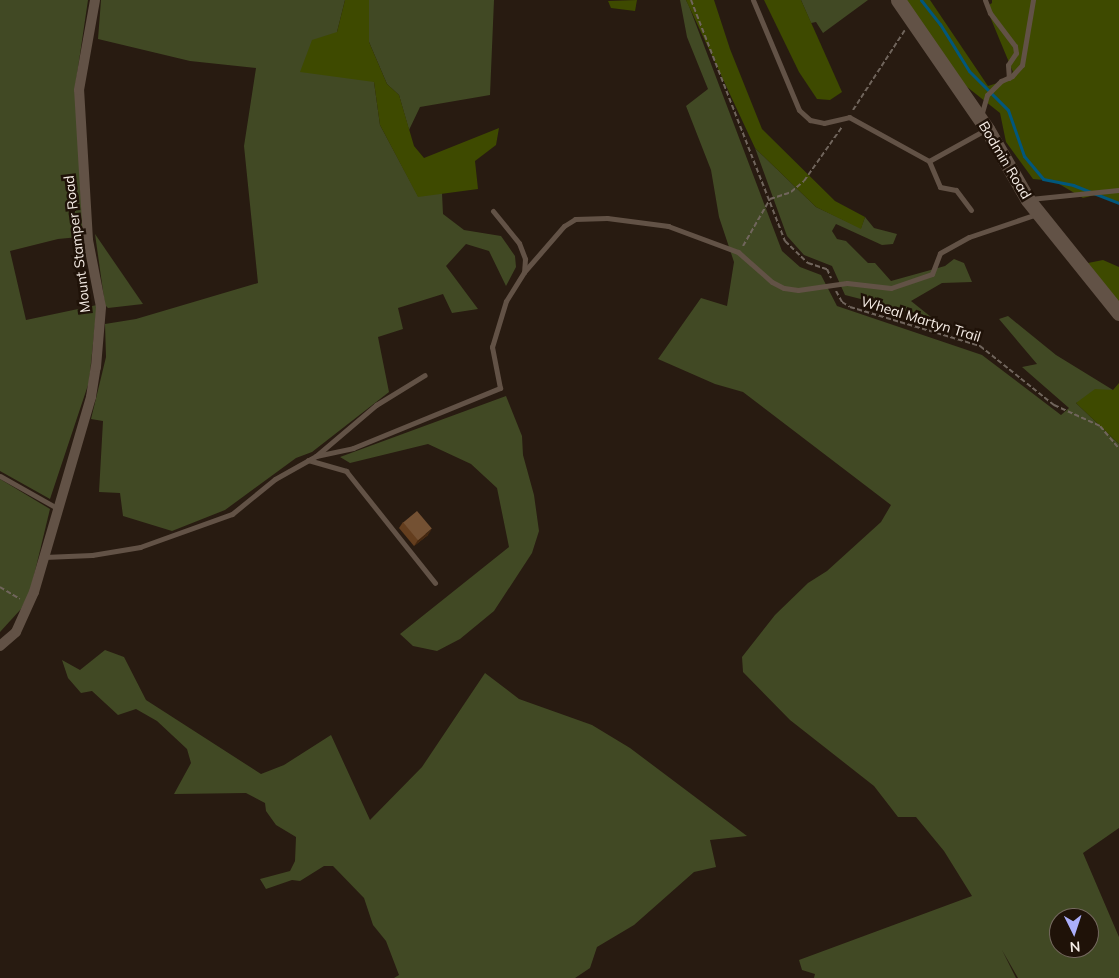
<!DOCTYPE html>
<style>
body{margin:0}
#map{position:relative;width:1119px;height:978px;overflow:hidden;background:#281b11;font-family:Mulish,sans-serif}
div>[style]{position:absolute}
.green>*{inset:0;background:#414924}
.forest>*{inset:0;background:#3e4a00}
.stream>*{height:3px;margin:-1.5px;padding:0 1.5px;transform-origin:1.5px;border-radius:1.5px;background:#01577c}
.path>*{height:2px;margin-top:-1px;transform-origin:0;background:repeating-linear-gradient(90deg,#70655c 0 5px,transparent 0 7.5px)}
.service>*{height:5px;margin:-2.5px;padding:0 2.5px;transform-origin:2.5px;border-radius:2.5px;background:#625246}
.minor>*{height:10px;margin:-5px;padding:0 5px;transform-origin:5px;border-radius:5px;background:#625246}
.secondary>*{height:15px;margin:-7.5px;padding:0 7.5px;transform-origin:7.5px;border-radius:7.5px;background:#625246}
.wall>*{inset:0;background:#643e1e}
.shaded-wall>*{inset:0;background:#452810}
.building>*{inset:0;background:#745133;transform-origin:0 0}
span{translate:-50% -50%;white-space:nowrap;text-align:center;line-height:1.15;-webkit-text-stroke:5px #1f1208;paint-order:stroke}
.street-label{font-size:14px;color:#f5ece5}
.north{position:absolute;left:1049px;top:908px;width:50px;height:50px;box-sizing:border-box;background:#1f1208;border:1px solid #756960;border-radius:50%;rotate:176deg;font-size:14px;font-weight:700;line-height:20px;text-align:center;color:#f5ece5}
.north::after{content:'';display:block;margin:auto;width:18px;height:22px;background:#abaffb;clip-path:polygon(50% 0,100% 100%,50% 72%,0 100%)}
</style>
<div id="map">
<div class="green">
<div style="clip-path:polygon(0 0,88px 0,75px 88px,83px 229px,79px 237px,58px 239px,10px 251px,26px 320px,97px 305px,89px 382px,50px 499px,0 471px)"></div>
<div style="clip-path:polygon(101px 0,345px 0,337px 32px,374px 82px,380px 125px,418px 196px,442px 193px,443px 214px,464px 230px,501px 236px,515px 256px,516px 267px,506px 286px,489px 251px,466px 244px,446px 266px,478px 309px,452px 313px,443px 294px,398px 308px,403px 329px,378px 337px,389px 392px,312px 452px,296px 458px,225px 510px,172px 531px,123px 516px,120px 493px,99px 492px,103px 421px,91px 419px,106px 357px,105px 324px,136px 319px,258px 283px,244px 146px,256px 68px,190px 61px,98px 39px)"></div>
<div style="clip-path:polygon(369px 0,494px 0,490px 95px,420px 107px,409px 130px,399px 95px,387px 84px,369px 42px)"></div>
<div style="clip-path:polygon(evenodd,680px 0,686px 0,689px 6px,782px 251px,800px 267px,821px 275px,837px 306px,982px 355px,1061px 415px,1069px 408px,1022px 367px,1037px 364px,999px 319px,1008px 316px,1056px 355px,1113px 390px,1076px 403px,1119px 444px,1119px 828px,1083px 853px,1119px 937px,1119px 978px,1018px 978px,1002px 950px,1016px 978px,814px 978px,815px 974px,802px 970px,799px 960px,972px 896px,944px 851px,916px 817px,898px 817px,874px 786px,790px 720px,743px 672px,742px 657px,775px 615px,808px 583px,827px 571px,881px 522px,891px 505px,743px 392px,715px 384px,658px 359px,701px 298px,727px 306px,734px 262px,719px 217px,711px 170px,686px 106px,708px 89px,687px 37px,680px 0,1059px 918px,1089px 918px,1089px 948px,1059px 948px,1059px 918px)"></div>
<div style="clip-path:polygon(801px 0,868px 0,823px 33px,816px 22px,811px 23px)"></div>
<div style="clip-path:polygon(755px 148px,816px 207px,861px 228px,865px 217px,874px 228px,897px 234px,893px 244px,882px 245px,836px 224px,832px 231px,837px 239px,846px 241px,868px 263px,875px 263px,891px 281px,945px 266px,954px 259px,964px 263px,972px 282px,942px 283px,911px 301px,931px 317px,845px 295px,832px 266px,804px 255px,787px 236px)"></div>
<div style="clip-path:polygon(95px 234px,143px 304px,108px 308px,105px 305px)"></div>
<div style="clip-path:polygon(506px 396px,522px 436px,523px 455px,534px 495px,539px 531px,532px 553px,494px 611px,460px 639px,437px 651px,413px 646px,400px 634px,509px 547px,497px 488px,471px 464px,428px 444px,350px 463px,340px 457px)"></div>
<div style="clip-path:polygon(0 479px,50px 509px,30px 592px,21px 609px,0 632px)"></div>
<div style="clip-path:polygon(105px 650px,124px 657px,146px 700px,261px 774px,284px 765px,331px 735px,370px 820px,422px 767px,485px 673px,519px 699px,592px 725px,630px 748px,747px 836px,710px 840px,716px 867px,694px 872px,634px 925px,597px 947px,590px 968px,575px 978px,394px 978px,399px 975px,386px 941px,373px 925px,364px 898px,333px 866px,324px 866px,300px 881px,292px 880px,266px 889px,260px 879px,290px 871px,295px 861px,296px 837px,276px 825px,266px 811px,265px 803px,246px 793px,174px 794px,191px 763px,187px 749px,157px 721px,136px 709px,118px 715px,92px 691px,81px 693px,68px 678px,62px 660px,80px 670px)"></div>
</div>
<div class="forest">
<div style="clip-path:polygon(345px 0,369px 0,369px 42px,387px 84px,399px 95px,414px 146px,424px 158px,499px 128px,496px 145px,475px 161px,478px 189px,418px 197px,380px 125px,374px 82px,300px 72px,312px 40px,337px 32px)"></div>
<div style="clip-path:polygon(637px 0,635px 11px,611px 8px,608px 1px)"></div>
<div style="clip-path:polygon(686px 0,714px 0,730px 49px,762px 129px,835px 201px,865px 217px,861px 229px,816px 207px,755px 148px)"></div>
<div style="clip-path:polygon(764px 0,801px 0,842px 92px,830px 100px,817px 99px,799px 72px)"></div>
<div style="clip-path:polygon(904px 0,930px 0,988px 86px,1004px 81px,1013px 72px,986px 7px,992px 3px,992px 0,1119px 0,1119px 203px,1099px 194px,1083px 198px,1054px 181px,1033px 179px,1006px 142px,1000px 113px,962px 83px)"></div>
<div style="clip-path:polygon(1103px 260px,1119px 267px,1119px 303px,1088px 263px)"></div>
<div style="clip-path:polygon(1119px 383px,1119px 444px,1076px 403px,1095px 389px,1113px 390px)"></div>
</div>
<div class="stream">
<div style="left:921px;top:0;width:31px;rotate:52deg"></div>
<div style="left:940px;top:24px;width:55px;rotate:58.3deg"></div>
<div style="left:969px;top:71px;width:55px;rotate:45deg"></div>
<div style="left:1008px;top:110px;width:49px;rotate:70.8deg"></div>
<div style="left:1024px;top:156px;width:30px;rotate:50deg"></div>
<div style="left:1043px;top:179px;width:31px;rotate:11deg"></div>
<div style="left:1073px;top:185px;width:49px;rotate:21.4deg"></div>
</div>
<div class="path">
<div style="left:691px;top:0;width:259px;rotate:68.7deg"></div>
<div style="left:785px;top:241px;width:32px;rotate:44deg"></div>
<div style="left:808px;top:263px;width:20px;rotate:18deg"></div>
<div style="left:827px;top:269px;width:10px;rotate:66deg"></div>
<div style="left:853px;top:110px;width:95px;rotate:-57deg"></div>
<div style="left:743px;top:246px;width:54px;rotate:-60.1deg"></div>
<div style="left:770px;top:199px;width:22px;rotate:-18deg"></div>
<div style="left:791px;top:192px;width:17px;rotate:-40deg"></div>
<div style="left:804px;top:181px;width:66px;rotate:-54.9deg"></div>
<div style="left:836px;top:291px;width:13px;rotate:61deg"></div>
<div style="left:842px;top:302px;width:9px;rotate:32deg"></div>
<div style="left:850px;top:307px;width:136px;rotate:16.7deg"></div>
<div style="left:980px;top:346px;width:95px;rotate:38.6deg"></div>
<div style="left:1054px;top:405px;width:51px;rotate:24.5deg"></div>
<div style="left:1100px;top:426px;width:30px;rotate:50deg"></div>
<div style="left:0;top:587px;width:23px;rotate:31deg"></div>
</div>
<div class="service">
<div style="left:753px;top:0;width:119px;rotate:67.3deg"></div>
<div style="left:799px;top:110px;width:15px;rotate:42deg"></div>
<div style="left:810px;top:120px;width:14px;rotate:12deg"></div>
<div style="left:824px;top:123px;width:26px;rotate:-13deg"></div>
<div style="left:849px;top:117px;width:91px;rotate:28.8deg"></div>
<div style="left:929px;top:161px;width:64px;rotate:-29deg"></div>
<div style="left:985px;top:0;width:14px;rotate:69deg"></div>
<div style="left:990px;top:13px;width:41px;rotate:52.9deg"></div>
<div style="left:1015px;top:46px;width:7px;rotate:82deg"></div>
<div style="left:1016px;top:53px;width:14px;rotate:124deg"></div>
<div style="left:1008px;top:65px;width:13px;rotate:86deg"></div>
<div style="left:981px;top:116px;width:22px;rotate:-74deg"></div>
<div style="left:987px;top:95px;width:20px;rotate:-45deg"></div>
<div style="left:1001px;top:81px;width:12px;rotate:-24deg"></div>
<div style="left:1012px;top:76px;width:15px;rotate:-48deg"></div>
<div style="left:1022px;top:65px;width:66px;rotate:-80.4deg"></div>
<div style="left:929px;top:161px;width:28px;rotate:67deg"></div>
<div style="left:940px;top:187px;width:16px;rotate:11deg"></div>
<div style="left:956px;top:190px;width:25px;rotate:53deg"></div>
<div style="left:1030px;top:199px;width:89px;rotate:-5.8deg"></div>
<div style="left:493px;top:211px;width:41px;rotate:50.9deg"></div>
<div style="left:519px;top:243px;width:17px;rotate:69deg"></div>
<div style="left:525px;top:259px;width:13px;rotate:94deg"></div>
<div style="left:316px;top:456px;width:38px;rotate:-12deg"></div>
<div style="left:353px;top:448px;width:159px;rotate:-22.2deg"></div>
<div style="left:500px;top:388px;width:42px;rotate:-101deg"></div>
<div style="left:492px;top:347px;width:48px;rotate:-73.1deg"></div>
<div style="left:506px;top:301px;width:34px;rotate:-58deg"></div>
<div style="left:524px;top:272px;width:61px;rotate:-49deg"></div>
<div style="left:564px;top:226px;width:13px;rotate:-32deg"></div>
<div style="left:575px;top:219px;width:32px;rotate:-2deg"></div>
<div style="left:607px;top:218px;width:62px;rotate:7.5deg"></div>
<div style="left:668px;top:226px;width:75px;rotate:20.4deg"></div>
<div style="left:738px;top:252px;width:45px;rotate:41.4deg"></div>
<div style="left:772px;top:282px;width:13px;rotate:27deg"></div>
<div style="left:784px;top:288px;width:14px;rotate:8deg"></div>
<div style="left:798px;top:290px;width:49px;rotate:-8.1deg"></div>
<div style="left:847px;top:283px;width:44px;rotate:6.5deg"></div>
<div style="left:891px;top:288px;width:43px;rotate:-18.9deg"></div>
<div style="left:932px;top:274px;width:22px;rotate:-69deg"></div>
<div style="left:940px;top:253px;width:33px;rotate:-29deg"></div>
<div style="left:969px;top:237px;width:72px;rotate:-18.7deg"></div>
<div style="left:308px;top:460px;width:40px;rotate:16deg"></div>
<div style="left:346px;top:471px;width:143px;rotate:51.5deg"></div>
<div style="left:0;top:476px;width:65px;rotate:29.3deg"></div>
<div style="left:44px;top:557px;width:48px;rotate:-2.4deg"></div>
<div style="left:92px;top:555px;width:49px;rotate:-9.5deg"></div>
<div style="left:140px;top:547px;width:98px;rotate:-19.7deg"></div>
<div style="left:232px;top:514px;width:55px;rotate:-39.1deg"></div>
<div style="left:275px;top:479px;width:47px;rotate:-29.3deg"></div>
<div style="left:316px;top:456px;width:79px;rotate:-40.4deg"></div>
<div style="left:376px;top:405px;width:57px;rotate:-31.5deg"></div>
</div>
<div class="minor">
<div style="left:0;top:646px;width:21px;rotate:-41deg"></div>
<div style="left:16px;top:632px;width:44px;rotate:-65.8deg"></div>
<div style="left:34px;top:592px;width:203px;rotate:-73.7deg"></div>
<div style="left:91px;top:397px;width:30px;rotate:-81deg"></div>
<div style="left:96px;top:367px;width:60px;rotate:-85.2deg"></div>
<div style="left:101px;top:307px;width:68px;rotate:-101deg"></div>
<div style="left:88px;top:240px;width:150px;rotate:-93.4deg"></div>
<div style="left:79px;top:90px;width:91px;rotate:-79.9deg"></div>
</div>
<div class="secondary">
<div style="left:898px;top:0;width:157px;rotate:55.4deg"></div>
<div style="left:987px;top:129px;width:82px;rotate:60deg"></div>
<div style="left:1028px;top:200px;width:145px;rotate:51.2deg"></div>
</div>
<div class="wall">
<div style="clip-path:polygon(403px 522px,428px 535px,414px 546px,399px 528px)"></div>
</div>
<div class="shaded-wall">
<div style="clip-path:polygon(432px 529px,428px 535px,414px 546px,418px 540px)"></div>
</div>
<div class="building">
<div style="left:417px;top:511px;width:23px;height:18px;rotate:50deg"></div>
</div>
<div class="street-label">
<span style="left:1005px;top:160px;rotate:59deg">Bodmin Road</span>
<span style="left:77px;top:244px;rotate:-97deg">Mount Stamper Road</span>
<span style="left:921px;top:319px;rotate:17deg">Wheal Martyn Trail</span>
</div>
<div class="north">N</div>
</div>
